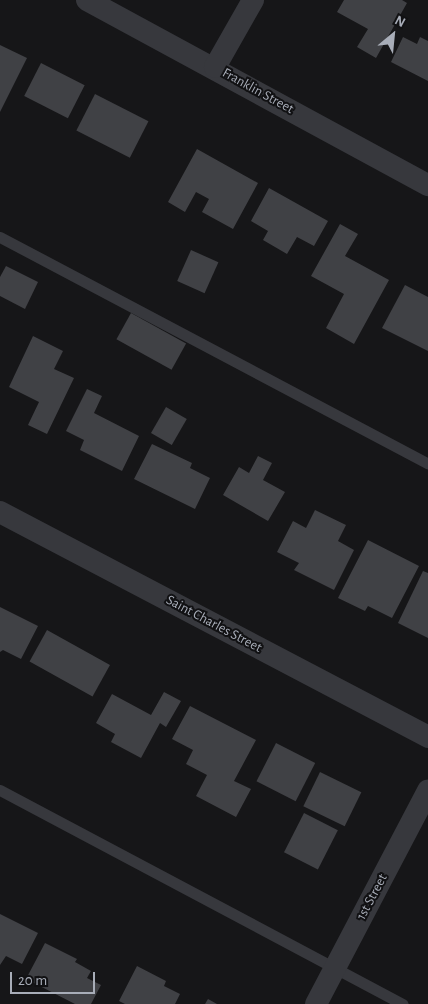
<!DOCTYPE html>
<style>
body{margin:0}
#map{position:relative;width:428px;height:1004px;overflow:hidden;background:#161618;font-family:"Alegreya Sans",sans-serif}
div>[style]{position:absolute}
.building>*{inset:0;background:#404145;transform-origin:0 0}
.service>*{height:11px;margin:-5.5px;padding:0 5.5px;transform-origin:5.5px;border-radius:5.5px;background:#37383d}
.minor>*{height:22px;margin:-11px;padding:0 11px;transform-origin:11px;border-radius:11px;background:#37383d}
span{translate:-50% -50%;white-space:nowrap;text-align:center;line-height:1.15;-webkit-text-stroke:4px #111113;paint-order:stroke}
.street-label{font-size:14px;color:#a8adb8}
.north{position:absolute;left:368px;top:10px;width:50px;height:50px;-webkit-text-stroke:4px #111113;paint-order:stroke;rotate:28deg;font-size:14px;font-weight:700;line-height:20px;text-align:center;color:#a8adb8}
.north::after{content:'';display:block;margin:auto;width:18px;height:22px;background:#a8adb8;clip-path:polygon(50% 0,100% 100%,50% 72%,0 100%)}
.scale{position:absolute;left:10px;top:972px;width:85px;height:22px;box-sizing:border-box;border:2px solid #a8adb8;border-top:0;padding-left:6px;font-size:15px;line-height:18px;white-space:nowrap;color:#a8adb8;-webkit-text-stroke:4px #111113;paint-order:stroke}
</style>
<div id="map">
<div class="building">
<div style="clip-path:polygon(344px 0,402px 0,407px 3px,376px 58px,357px 47px,368px 29px,337px 12px)"></div>
<div style="clip-path:polygon(403px 37px,417px 44px,420px 37px,428px 41px,428px 81px,391px 62px)"></div>
<div style="clip-path:polygon(0 45px,27px 58px,0 112px)"></div>
<div style="left:41px;top:63px;width:49px;height:37px;rotate:27deg"></div>
<div style="left:95px;top:94px;width:60px;height:41px;rotate:27deg"></div>
<div style="clip-path:polygon(197px 149px,258px 183px,233px 229px,202px 212px,209px 199px,196px 192px,185px 212px,168px 202px)"></div>
<div style="clip-path:polygon(269px 188px,328px 221px,314px 246px,297px 237px,287px 254px,263px 240px,268px 231px,251px 221px)"></div>
<div style="clip-path:polygon(340px 224px,358px 234px,345px 256px,389px 280px,354px 344px,326px 328px,344px 294px,311px 276px)"></div>
<div style="left:191px;top:250px;width:30px;height:34px;rotate:24deg"></div>
<div style="clip-path:polygon(6px 266px,38px 282px,25px 309px,0 296px,0 277px)"></div>
<div style="clip-path:polygon(405px 285px,428px 297px,428px 351px,382px 328px)"></div>
<div style="left:131px;top:313px;width:63px;height:30px;rotate:29deg"></div>
<div style="clip-path:polygon(33px 336px,63px 351px,54px 369px,74px 378px,47px 434px,28px 425px,39px 402px,9px 387px)"></div>
<div style="clip-path:polygon(87px 389px,102px 396px,94px 413px,139px 436px,122px 471px,80px 450px,84px 440px,66px 431px)"></div>
<div style="left:166px;top:407px;width:24px;height:30px;rotate:30deg"></div>
<div style="clip-path:polygon(152px 444px,192px 463px,190px 468px,210px 478px,195px 509px,134px 479px)"></div>
<div style="clip-path:polygon(258px 456px,272px 463px,263px 480px,285px 492px,268px 521px,223px 495px,239px 467px,249px 473px)"></div>
<div style="clip-path:polygon(315px 510px,346px 525px,338px 541px,354px 550px,334px 590px,294px 570px,299px 563px,277px 552px,293px 521px,306px 528px)"></div>
<div style="clip-path:polygon(368px 540px,419px 566px,392px 618px,368px 606px,365px 611px,338px 598px)"></div>
<div style="clip-path:polygon(423px 571px,428px 573px,428px 638px,398px 623px)"></div>
<div style="clip-path:polygon(0 607px,38px 626px,21px 659px,3px 650px,0 652px)"></div>
<div style="left:47px;top:630px;width:72px;height:36px;rotate:29deg"></div>
<div style="clip-path:polygon(164px 692px,181px 701px,166px 727px,160px 723px,141px 758px,111px 742px,115px 734px,96px 723px,112px 694px,151px 715px)"></div>
<div style="clip-path:polygon(190px 706px,256px 740px,234px 781px,251px 789px,236px 817px,196px 796px,207px 775px,186px 764px,193px 750px,172px 739px)"></div>
<div style="left:276px;top:743px;width:44px;height:43px;rotate:27deg"></div>
<div style="left:320px;top:772px;width:46px;height:38px;rotate:26deg"></div>
<div style="left:304px;top:813px;width:38px;height:44px;rotate:27deg"></div>
<div style="clip-path:polygon(0 914px,38px 933px,22px 964px,6px 956px,0 965px)"></div>
<div style="clip-path:polygon(45px 943px,77px 959px,75px 962px,91px 971px,87px 978px,101px 985px,91px 1004px,75px 1004px,26px 979px)"></div>
<div style="clip-path:polygon(137px 966px,166px 981px,164px 986px,180px 994px,175px 1004px,125px 1004px,119px 1001px)"></div>
<div style="clip-path:polygon(208px 999px,217px 1004px,205px 1004px)"></div>
</div>
<div class="service">
<div style="left:0;top:237px;width:484px;rotate:27.9deg"></div>
<div style="left:0;top:790px;width:456px;rotate:28deg"></div>
</div>
<div class="minor">
<div style="left:87px;top:0;width:388px;rotate:28.5deg"></div>
<div style="left:215px;top:67px;width:77px;rotate:-60.4deg"></div>
<div style="left:0;top:512px;width:484px;rotate:27.7deg"></div>
<div style="left:316px;top:1004px;width:241px;rotate:-62.3deg"></div>
</div>
<div class="street-label">
<span style="left:258px;top:91px;rotate:29deg">Franklin Street</span>
<span style="left:214px;top:624px;rotate:28deg">Saint Charles Street</span>
<span style="left:372px;top:897px;rotate:-62deg">1st Street</span>
</div>
<div class="north">N</div>
<div class="scale">20 m</div>
</div>
